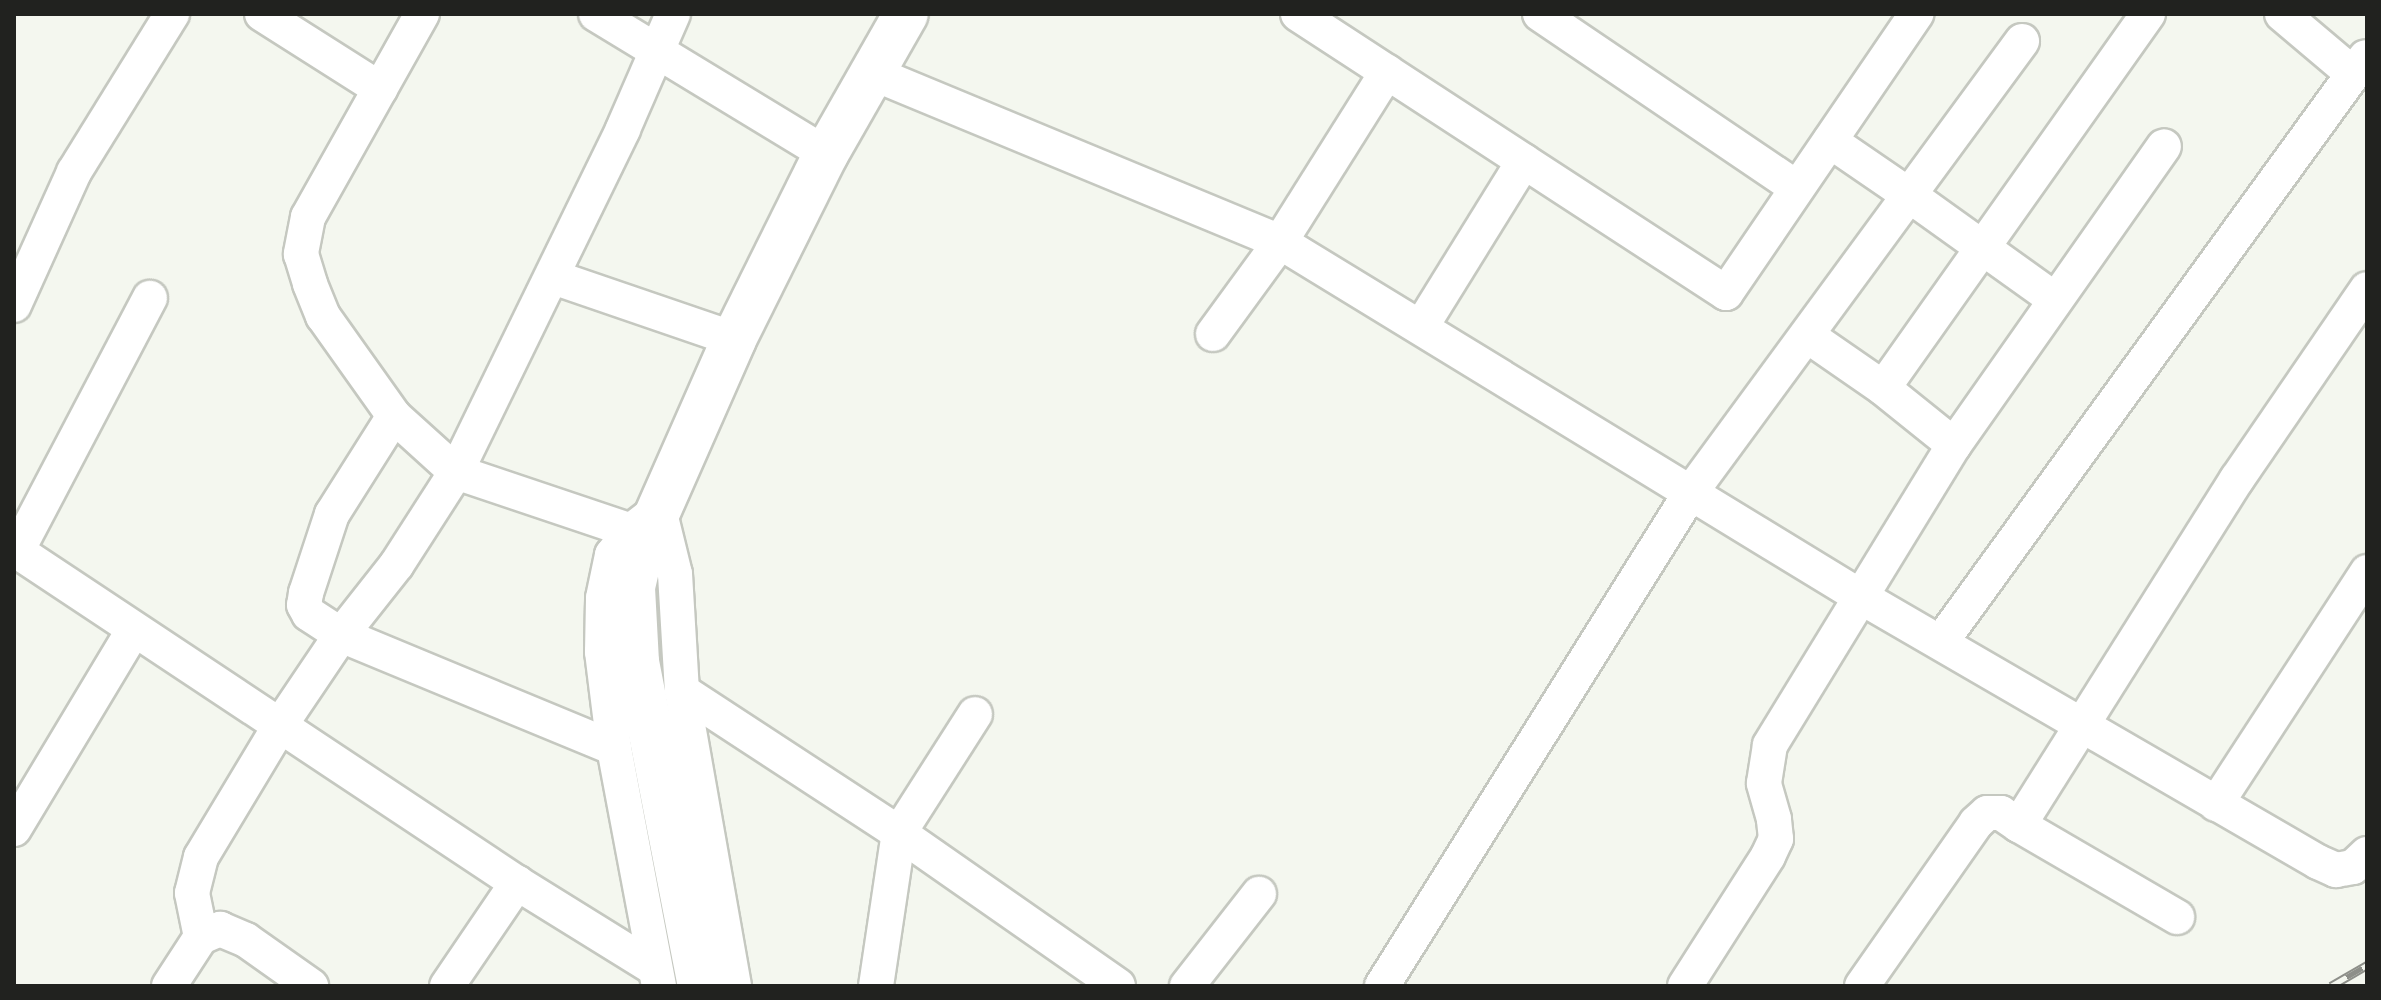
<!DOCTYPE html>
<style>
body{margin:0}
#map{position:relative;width:2381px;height:1000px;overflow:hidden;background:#f4f7ef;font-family:Cabin,sans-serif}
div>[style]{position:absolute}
.roads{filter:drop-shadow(2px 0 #c5c8c0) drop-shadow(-2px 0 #c5c8c0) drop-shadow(0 2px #c5c8c0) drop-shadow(0 -2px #c5c8c0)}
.street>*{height:34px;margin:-17px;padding:0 17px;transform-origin:17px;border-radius:17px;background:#fff}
.secondary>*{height:44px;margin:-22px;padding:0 22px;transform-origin:22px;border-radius:22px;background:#fff}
.rail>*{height:9px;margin-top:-4.5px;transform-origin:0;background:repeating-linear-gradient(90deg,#f4f7ef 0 18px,#8d8f89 0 36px);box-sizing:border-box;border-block:2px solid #8d8f89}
span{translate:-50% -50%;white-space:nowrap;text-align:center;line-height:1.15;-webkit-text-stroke:6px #f4f7ef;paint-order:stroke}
.frame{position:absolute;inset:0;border:16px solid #21221f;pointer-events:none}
</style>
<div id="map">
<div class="roads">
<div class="street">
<div style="left:262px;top:14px;width:140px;rotate:32.4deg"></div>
<div style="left:422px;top:14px;width:233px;rotate:119.3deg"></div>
<div style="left:308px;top:217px;width:38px;rotate:101deg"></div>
<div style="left:301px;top:254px;width:31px;rotate:73deg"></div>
<div style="left:310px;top:284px;width:35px;rotate:68deg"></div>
<div style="left:323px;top:316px;width:123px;rotate:54.6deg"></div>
<div style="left:394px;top:416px;width:84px;rotate:42.1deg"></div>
<div style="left:456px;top:472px;width:185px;rotate:18.6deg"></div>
<div style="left:596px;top:14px;width:269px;rotate:31.3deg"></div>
<div style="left:1298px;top:14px;width:511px;rotate:33.1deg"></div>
<div style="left:1726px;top:293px;width:338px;rotate:-55.7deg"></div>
<div style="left:1540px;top:14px;width:310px;rotate:34.1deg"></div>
<div style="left:2148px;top:14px;width:458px;rotate:125.3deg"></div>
<div style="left:1883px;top:388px;width:91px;rotate:38.8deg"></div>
<div style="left:1954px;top:445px;width:365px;rotate:-54.9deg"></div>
<div style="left:2282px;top:14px;width:93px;rotate:40.2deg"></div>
<div style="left:2353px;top:74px;width:21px;rotate:-53deg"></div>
<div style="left:870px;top:72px;width:444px;rotate:22.5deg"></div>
<div style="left:1280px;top:242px;width:681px;rotate:31.43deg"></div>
<div style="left:1861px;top:597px;width:528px;rotate:30.11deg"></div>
<div style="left:2318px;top:862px;width:20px;rotate:24deg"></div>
<div style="left:2336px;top:870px;width:17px;rotate:-10deg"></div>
<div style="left:2353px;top:867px;width:19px;rotate:-43deg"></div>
<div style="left:1830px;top:141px;width:96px;rotate:34.4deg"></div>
<div style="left:1909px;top:195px;width:191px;rotate:-53.7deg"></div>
<div style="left:553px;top:277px;width:191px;rotate:18.9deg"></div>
<div style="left:14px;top:305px;width:146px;rotate:-65.7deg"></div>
<div style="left:74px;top:172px;width:186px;rotate:-58.2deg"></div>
<div style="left:1421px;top:327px;width:195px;rotate:-58.2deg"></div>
<div style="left:1213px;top:334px;width:114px;rotate:-53.9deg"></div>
<div style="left:1280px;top:242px;width:201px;rotate:-57.8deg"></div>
<div style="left:1808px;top:336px;width:91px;rotate:34.7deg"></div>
<div style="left:394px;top:416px;width:116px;rotate:122.3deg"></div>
<div style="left:332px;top:514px;width:83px;rotate:108.2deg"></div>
<div style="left:306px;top:593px;width:12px;rotate:99deg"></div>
<div style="left:304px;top:605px;width:10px;rotate:61deg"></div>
<div style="left:309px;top:614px;width:38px;rotate:33deg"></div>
<div style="left:341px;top:635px;width:295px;rotate:22.5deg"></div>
<div style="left:14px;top:549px;width:604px;rotate:33.58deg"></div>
<div style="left:517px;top:883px;width:161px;rotate:31.8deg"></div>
<div style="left:17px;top:551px;width:286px;rotate:-62.3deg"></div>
<div style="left:1941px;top:642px;width:702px;rotate:-54.04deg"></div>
<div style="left:682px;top:691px;width:259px;rotate:33.2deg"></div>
<div style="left:899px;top:833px;width:267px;rotate:34.9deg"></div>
<div style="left:2216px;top:804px;width:277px;rotate:-56.9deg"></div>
<div style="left:2019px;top:825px;width:183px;rotate:30.2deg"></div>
<div style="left:14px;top:829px;width:233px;rotate:-59deg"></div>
<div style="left:201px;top:937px;width:45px;rotate:-101.6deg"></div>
<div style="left:192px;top:893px;width:37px;rotate:-76deg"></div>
<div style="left:201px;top:857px;width:155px;rotate:-59deg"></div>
<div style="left:281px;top:724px;width:107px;rotate:-56deg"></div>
<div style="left:341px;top:635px;width:90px;rotate:-51.7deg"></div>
<div style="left:397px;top:564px;width:109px;rotate:-57.3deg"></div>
<div style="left:456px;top:472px;width:381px;rotate:-64deg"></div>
<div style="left:623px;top:129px;width:125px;rotate:-66.5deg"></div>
<div style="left:169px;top:986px;width:59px;rotate:-56.9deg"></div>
<div style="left:201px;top:937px;width:21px;rotate:-23deg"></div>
<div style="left:220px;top:929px;width:28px;rotate:23deg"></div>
<div style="left:246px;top:940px;width:80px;rotate:35.3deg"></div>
<div style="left:447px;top:986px;width:125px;rotate:-55.8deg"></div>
<div style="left:659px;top:986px;width:242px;rotate:-100.7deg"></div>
<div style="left:614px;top:748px;width:97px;rotate:-97.1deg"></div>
<div style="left:602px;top:652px;width:54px;rotate:-88.9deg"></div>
<div style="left:603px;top:598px;width:44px;rotate:-78.2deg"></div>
<div style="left:612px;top:555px;width:31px;rotate:-52deg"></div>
<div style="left:631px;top:531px;width:36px;rotate:-38deg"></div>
<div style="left:659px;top:509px;width:67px;rotate:76.2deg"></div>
<div style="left:675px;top:574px;width:117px;rotate:86.6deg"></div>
<div style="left:682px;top:691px;width:300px;rotate:80deg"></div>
<div style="left:876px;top:986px;width:155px;rotate:-81.5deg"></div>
<div style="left:899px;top:833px;width:141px;rotate:-57.4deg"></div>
<div style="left:1187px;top:986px;width:117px;rotate:-52deg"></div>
<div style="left:1382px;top:986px;width:583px;rotate:-57.97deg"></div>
<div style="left:1691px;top:492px;width:368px;rotate:-53.7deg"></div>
<div style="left:1909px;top:195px;width:178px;rotate:35.6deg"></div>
<div style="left:1685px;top:986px;width:154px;rotate:-57.4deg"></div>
<div style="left:1768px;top:856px;width:19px;rotate:-65deg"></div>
<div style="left:1776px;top:839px;width:20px;rotate:-96deg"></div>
<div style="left:1774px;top:819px;width:37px;rotate:-106deg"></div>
<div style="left:1764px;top:783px;width:38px;rotate:-81deg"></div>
<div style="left:1770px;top:745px;width:352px;rotate:-58.5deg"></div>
<div style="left:1862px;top:986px;width:199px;rotate:-55deg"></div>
<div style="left:1976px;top:823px;width:15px;rotate:-42deg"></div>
<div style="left:1987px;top:813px;width:14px"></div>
<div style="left:2001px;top:813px;width:22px;rotate:34deg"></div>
<div style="left:2019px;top:825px;width:409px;rotate:-57.8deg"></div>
<div style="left:2237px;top:479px;width:230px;rotate:-55.6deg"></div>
</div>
<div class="secondary">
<div style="left:700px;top:986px;width:330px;rotate:-101deg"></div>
<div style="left:637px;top:662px;width:75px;rotate:-93.1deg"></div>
<div style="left:633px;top:587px;width:40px;rotate:-77deg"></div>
<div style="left:642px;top:548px;width:228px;rotate:-66.2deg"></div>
<div style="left:734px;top:339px;width:207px;rotate:-63.6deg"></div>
<div style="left:826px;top:154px;width:161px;rotate:-60.3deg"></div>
</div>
</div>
<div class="rail">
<div style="left:2331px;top:986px;width:42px;rotate:-30.3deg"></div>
</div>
<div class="frame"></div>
</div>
